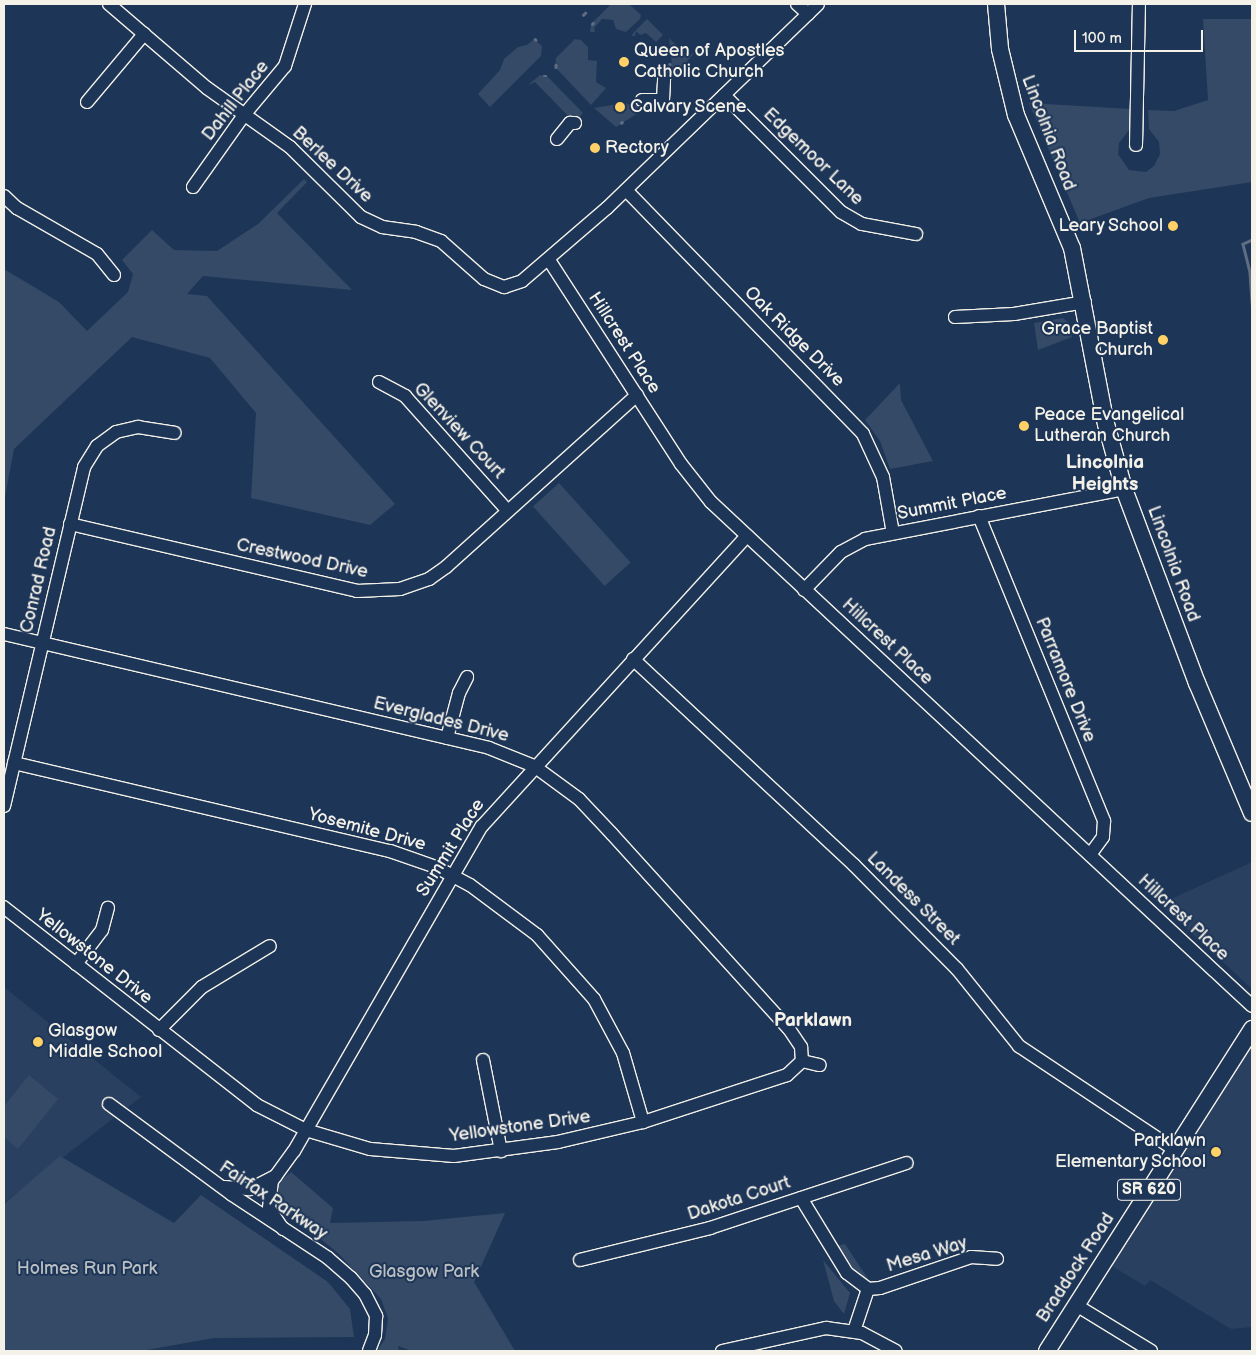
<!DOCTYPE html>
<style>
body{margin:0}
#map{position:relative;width:1256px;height:1355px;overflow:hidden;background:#1d3557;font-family:"Balsamiq Sans",sans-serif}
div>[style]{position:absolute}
.built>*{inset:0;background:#2a4060}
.green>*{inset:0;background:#354a67;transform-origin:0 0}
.stream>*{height:2.5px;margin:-1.25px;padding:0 1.25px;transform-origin:1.25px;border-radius:1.25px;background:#5e6d82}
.roads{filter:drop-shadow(1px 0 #f4f1e8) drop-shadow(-1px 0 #f4f1e8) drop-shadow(0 1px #f4f1e8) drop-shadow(0 -1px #f4f1e8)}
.minor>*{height:12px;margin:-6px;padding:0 6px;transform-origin:6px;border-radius:6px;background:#1d3557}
.major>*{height:16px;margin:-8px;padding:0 8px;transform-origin:8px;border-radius:8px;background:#1d3557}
.dots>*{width:14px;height:14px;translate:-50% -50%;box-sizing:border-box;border:2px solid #1d3557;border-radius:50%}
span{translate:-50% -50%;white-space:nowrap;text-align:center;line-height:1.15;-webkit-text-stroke:4px #1d3557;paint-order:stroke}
.shield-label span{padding:1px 4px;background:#1d3557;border:1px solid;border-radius:4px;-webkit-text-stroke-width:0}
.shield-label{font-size:16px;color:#f4f1e8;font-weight:700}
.poi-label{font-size:18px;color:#f4f1e8}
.left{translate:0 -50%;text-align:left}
.right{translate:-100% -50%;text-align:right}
.street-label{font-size:18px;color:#f4f1e8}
.park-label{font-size:18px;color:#bbbfc1}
.neighbourhood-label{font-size:19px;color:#f4f1e8;font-weight:700}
.frame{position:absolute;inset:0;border:5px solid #f4f1e8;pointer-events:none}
.scale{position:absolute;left:1074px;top:30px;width:129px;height:22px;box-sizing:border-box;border:2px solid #f4f1e8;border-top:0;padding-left:6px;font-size:15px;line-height:18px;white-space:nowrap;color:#f4f1e8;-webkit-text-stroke:4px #1d3557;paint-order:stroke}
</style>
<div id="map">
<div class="built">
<div style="clip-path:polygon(1252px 862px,1252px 989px,1160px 904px)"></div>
<div style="clip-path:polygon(4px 987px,141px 1097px,4px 1203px)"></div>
<div style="clip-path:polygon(1252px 1041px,1252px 1327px,1231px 1329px,1150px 1280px,1145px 1286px,1107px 1263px)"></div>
</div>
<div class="green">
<div style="clip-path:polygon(611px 4px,629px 4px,641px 15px,640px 19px,626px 32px,616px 29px,613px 20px,602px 19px,594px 28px,595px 32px,590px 32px,591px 24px)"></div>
<div style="clip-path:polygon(647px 19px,663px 35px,656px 42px,646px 33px,640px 35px,636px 31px,635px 36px,632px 36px,633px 33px)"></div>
<div style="clip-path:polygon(1203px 19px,1252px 19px,1252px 182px,1149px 198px,1080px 223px,1029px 103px,1131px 109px,1129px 130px,1119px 143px,1118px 154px,1129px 170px,1146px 172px,1154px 166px,1160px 154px,1159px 142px,1149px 129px,1148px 110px,1174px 111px,1208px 100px)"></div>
<div style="clip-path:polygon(669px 38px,687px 56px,694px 53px,677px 74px,669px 74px,672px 66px)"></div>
<div style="clip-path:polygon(534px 39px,542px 46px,541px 56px,490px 107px,478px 94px,500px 70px,504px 59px,518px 47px,527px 45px)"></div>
<div style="clip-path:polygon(575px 39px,581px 40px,588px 47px,588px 60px,597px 61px,596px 82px,606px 88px,591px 105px,555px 67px,556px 58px)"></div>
<div style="clip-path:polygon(540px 75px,547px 76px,583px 113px,574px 122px,535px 82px,528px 85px)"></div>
<div style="clip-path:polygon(623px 103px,638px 106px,638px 113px,616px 127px,594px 108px)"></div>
<div style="clip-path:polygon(304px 179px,307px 182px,277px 213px,352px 290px,203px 276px,187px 294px,207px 296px,395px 504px,370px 525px,251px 498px,256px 413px,210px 358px,132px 337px,14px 449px,4px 502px,4px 269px,59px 302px,87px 331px,128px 292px,133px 274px,122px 260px,152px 230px,174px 250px,217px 251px,258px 224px)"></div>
<div style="clip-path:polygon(1063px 318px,1069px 323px,1072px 337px,1038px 350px,1034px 323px)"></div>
<div style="clip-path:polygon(900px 383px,901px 400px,933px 461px,890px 469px,880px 441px,865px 420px)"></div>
<div style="left:559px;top:483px;width:107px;height:35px;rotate:48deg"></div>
<div style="clip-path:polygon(29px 1075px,58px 1099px,18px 1149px,4px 1137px,4px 1106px)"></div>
<div style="clip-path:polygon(60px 1156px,174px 1223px,201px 1195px,328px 1282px,350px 1309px,354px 1337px,214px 1338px,141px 1351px,4px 1351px,4px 1204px)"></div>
<div style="clip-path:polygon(291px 1172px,333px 1208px,330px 1223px,423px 1221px,505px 1213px,474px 1282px,515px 1351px,412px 1351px,398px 1346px,399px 1351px,377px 1351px,385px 1339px,388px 1318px,381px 1299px,338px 1253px,265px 1194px)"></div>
<div style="clip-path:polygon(845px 1244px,868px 1279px,856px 1272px,837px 1246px)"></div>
<div style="clip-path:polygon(823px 1260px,850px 1293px,844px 1314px,834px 1301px)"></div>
</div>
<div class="stream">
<div style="left:583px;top:15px;width:3px;rotate:-45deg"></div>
<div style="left:592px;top:24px;width:1px;rotate:-45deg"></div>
<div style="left:535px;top:39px;width:1px;rotate:45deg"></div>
<div style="left:670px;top:64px;width:1px;rotate:90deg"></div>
<div style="left:556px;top:65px;width:2px;rotate:90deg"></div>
<div style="left:544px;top:76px;width:2px"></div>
<div style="left:621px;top:123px;width:1px;rotate:-45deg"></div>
<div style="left:1252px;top:240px;width:10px;rotate:156deg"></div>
<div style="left:1243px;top:244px;width:30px;rotate:76deg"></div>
<div style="left:1250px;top:273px;width:31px;rotate:86deg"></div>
</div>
<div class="roads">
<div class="minor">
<div style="left:109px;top:4px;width:129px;rotate:40.6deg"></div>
<div style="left:207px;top:88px;width:102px;rotate:35.4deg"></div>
<div style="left:290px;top:147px;width:100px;rotate:44.6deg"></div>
<div style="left:361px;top:217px;width:23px;rotate:25deg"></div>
<div style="left:382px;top:227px;width:34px;rotate:8deg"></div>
<div style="left:416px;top:232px;width:27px;rotate:20deg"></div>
<div style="left:441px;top:241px;width:57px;rotate:41.5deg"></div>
<div style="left:484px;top:279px;width:22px;rotate:22deg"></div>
<div style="left:504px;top:287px;width:19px;rotate:-18deg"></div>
<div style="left:522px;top:281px;width:112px;rotate:-40.7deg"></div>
<div style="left:607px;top:208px;width:293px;rotate:-44deg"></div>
<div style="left:797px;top:4px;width:15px;rotate:42deg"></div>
<div style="left:724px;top:95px;width:165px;rotate:45deg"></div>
<div style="left:841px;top:212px;width:24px;rotate:30deg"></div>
<div style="left:862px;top:224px;width:55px;rotate:10.5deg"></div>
<div style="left:642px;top:100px;width:21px"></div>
<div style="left:663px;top:100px;width:22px;rotate:-87deg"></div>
<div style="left:87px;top:102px;width:89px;rotate:-50deg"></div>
<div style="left:557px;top:139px;width:21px;rotate:-51deg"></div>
<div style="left:570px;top:123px;width:5px"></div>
<div style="left:1136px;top:145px;width:141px;rotate:-88.8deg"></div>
<div style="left:193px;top:187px;width:88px;rotate:-54.7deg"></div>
<div style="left:244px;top:115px;width:64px;rotate:-50.1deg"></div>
<div style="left:285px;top:66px;width:65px;rotate:-72.1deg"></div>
<div style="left:626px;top:190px;width:340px;rotate:45.8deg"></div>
<div style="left:863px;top:434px;width:47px;rotate:65.1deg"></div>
<div style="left:883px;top:477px;width:57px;rotate:79.9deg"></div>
<div style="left:4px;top:196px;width:18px;rotate:43deg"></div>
<div style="left:17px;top:208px;width:92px;rotate:29.9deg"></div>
<div style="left:97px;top:254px;width:27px;rotate:51deg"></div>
<div style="left:549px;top:260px;width:243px;rotate:57.1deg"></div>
<div style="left:681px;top:464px;width:48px;rotate:51.7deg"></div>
<div style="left:711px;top:502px;width:739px;rotate:42.97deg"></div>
<div style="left:955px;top:317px;width:59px;rotate:-2.9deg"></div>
<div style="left:1014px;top:314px;width:72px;rotate:-9.6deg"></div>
<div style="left:379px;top:382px;width:30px;rotate:28deg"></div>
<div style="left:405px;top:396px;width:154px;rotate:48.2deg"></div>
<div style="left:979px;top:516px;width:330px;rotate:67.7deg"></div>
<div style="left:1104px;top:821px;width:16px;rotate:94deg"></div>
<div style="left:1103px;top:837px;width:22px;rotate:126deg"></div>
<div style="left:70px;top:524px;width:295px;rotate:13.1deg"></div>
<div style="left:357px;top:591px;width:43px;rotate:-2.7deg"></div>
<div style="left:400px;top:589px;width:31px;rotate:-19deg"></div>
<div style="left:429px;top:579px;width:21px;rotate:-35deg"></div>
<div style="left:446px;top:567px;width:257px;rotate:-42deg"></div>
<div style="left:804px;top:590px;width:53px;rotate:-45.8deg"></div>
<div style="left:841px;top:552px;width:27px;rotate:-28deg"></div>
<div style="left:865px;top:539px;width:264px;rotate:-10.9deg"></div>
<div style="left:4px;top:634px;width:498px;rotate:13.2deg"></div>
<div style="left:489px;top:748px;width:48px;rotate:21.8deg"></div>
<div style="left:534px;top:766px;width:56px;rotate:36.3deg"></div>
<div style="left:579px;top:799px;width:48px;rotate:46.7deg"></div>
<div style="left:612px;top:834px;width:263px;rotate:47.8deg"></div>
<div style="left:789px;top:1029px;width:22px;rotate:56deg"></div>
<div style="left:801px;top:1047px;width:14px;rotate:86deg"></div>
<div style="left:802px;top:1061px;width:21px;rotate:137deg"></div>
<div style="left:787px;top:1075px;width:151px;rotate:161.9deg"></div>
<div style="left:643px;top:1122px;width:87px;rotate:166.8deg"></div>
<div style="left:558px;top:1142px;width:105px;rotate:172.3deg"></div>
<div style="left:454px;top:1156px;width:84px;rotate:-175.2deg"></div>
<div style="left:370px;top:1149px;width:67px;rotate:-163.5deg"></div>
<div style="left:306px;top:1130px;width:55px;rotate:-153deg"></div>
<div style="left:257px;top:1105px;width:321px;rotate:-142deg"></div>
<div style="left:633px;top:659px;width:302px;rotate:43deg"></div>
<div style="left:854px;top:865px;width:146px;rotate:45.3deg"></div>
<div style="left:957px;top:969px;width:99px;rotate:51.2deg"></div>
<div style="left:1019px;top:1046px;width:187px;rotate:33.7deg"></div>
<div style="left:447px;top:738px;width:47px;rotate:-75.1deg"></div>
<div style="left:459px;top:693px;width:18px;rotate:-63deg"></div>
<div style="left:14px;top:763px;width:386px;rotate:13.2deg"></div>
<div style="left:390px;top:851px;width:49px;rotate:19.2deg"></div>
<div style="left:436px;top:867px;width:38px;rotate:28deg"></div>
<div style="left:470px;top:885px;width:84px;rotate:36.7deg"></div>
<div style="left:537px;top:935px;width:86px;rotate:48.3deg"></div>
<div style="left:594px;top:999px;width:61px;rotate:61.8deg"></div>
<div style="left:623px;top:1053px;width:72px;rotate:73.8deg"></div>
<div style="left:4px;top:806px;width:348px;rotate:-76.7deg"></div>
<div style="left:84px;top:467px;width:25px;rotate:-58deg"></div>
<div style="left:97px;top:446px;width:24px;rotate:-36deg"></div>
<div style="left:116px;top:432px;width:23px;rotate:-13deg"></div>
<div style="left:138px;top:427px;width:37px;rotate:9deg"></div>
<div style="left:76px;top:964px;width:43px;rotate:-52.6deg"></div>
<div style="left:102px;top:930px;width:23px;rotate:-75deg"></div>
<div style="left:159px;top:1030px;width:61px;rotate:-45deg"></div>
<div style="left:202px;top:987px;width:79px;rotate:-31.1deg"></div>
<div style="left:483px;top:1060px;width:93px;rotate:78.8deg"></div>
<div style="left:802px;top:1061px;width:18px;rotate:13deg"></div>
<div style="left:109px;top:1104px;width:152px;rotate:36.4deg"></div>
<div style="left:231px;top:1194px;width:116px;rotate:33.4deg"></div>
<div style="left:328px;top:1258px;width:30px;rotate:41deg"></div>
<div style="left:351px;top:1278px;width:21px;rotate:49deg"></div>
<div style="left:365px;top:1294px;width:25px;rotate:63deg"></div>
<div style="left:376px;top:1316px;width:19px;rotate:93deg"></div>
<div style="left:375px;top:1335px;width:17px;rotate:111deg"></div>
<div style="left:225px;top:1187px;width:25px;rotate:5deg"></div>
<div style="left:250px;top:1189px;width:29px;rotate:-27deg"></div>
<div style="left:801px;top:1198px;width:88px;rotate:58.5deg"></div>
<div style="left:847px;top:1273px;width:26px;rotate:37deg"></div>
<div style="left:868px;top:1289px;width:12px;rotate:-5deg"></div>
<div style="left:880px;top:1288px;width:96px;rotate:-18.8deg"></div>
<div style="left:971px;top:1257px;width:26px;rotate:4deg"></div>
<div style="left:283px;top:1229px;width:25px;rotate:-124deg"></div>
<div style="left:269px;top:1208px;width:27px;rotate:-84deg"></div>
<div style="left:272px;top:1181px;width:37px;rotate:-54deg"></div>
<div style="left:294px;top:1151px;width:375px;rotate:-60deg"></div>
<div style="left:482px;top:826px;width:393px;rotate:-47.6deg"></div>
<div style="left:580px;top:1260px;width:134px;rotate:-13.8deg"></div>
<div style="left:710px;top:1228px;width:207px;rotate:-18.3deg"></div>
<div style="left:1076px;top:1305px;width:88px;rotate:31.5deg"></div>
<div style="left:854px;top:1331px;width:44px;rotate:-71.6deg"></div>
<div style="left:722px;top:1351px;width:107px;rotate:-12.5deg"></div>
<div style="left:826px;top:1328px;width:36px;rotate:8deg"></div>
<div style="left:862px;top:1333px;width:38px;rotate:28deg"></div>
</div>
<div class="major">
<div style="left:996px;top:4px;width:45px;rotate:84.9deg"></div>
<div style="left:1000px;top:49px;width:68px;rotate:76.4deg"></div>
<div style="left:1016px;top:115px;width:144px;rotate:67.2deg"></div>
<div style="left:1072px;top:248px;width:179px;rotate:79.1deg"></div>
<div style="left:1106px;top:424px;width:67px;rotate:74.5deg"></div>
<div style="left:1124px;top:489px;width:207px;rotate:69.4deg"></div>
<div style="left:1197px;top:683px;width:141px;rotate:67.1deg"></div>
<div style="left:1047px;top:1351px;width:382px;rotate:-57.5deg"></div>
</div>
</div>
<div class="dots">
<div style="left:624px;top:62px;background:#ffd166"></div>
<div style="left:620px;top:107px;background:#ffd166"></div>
<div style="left:595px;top:148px;background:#ffd166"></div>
<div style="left:1173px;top:226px;background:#ffd166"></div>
<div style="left:1163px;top:340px;background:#ffd166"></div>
<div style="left:1024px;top:426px;background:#ffd166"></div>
<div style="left:38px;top:1042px;background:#ffd166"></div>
<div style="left:1216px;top:1152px;background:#ffd166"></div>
</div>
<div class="shield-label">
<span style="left:1149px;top:1190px">SR 620</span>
</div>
<div class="poi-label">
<span class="left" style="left:634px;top:62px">Queen of Apostles<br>Catholic Church</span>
<span class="left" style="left:630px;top:107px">Calvary Scene</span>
<span class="left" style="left:605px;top:148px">Rectory</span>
<span class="right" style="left:1163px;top:226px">Leary School</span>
<span class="right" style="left:1153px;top:340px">Grace Baptist<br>Church</span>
<span class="left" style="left:1034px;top:426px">Peace Evangelical<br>Lutheran Church</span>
<span class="left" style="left:48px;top:1042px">Glasgow<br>Middle School</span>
<span class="right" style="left:1206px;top:1152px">Parklawn<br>Elementary School</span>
</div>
<div class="street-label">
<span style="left:236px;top:101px;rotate:-52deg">Dahill Place</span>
<span style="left:1048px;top:133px;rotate:69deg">Lincolnia Road</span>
<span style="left:813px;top:157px;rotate:44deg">Edgemoor Lane</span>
<span style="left:332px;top:165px;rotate:43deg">Berlee Drive</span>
<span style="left:794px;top:337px;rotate:45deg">Oak Ridge Drive</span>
<span style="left:624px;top:343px;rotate:57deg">Hillcrest Place</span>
<span style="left:459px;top:431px;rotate:47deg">Glenview Court</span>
<span style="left:952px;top:504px;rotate:-11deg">Summit Place</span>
<span style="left:302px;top:559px;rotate:12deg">Crestwood Drive</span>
<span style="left:1173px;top:564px;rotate:70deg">Lincolnia Road</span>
<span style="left:39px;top:580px;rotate:-77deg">Conrad Road</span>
<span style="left:887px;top:642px;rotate:43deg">Hillcrest Place</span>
<span style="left:1065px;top:680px;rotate:68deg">Parramore Drive</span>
<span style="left:441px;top:720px;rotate:14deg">Everglades Drive</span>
<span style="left:367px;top:830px;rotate:15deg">Yosemite Drive</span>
<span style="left:451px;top:848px;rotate:-58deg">Summit Place</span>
<span style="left:913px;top:899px;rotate:45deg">Landess Street</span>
<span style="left:1183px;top:918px;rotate:43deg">Hillcrest Place</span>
<span style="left:94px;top:957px;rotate:38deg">Yellowstone Drive</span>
<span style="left:520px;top:1127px;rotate:-8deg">Yellowstone Drive</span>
<span style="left:739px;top:1199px;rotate:-18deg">Dakota Court</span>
<span style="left:273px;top:1201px;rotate:34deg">Fairfax Parkway</span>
<span style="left:927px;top:1255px;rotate:-17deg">Mesa Way</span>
<span style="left:1076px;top:1268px;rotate:-57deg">Braddock Road</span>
</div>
<div class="park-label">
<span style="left:87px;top:1269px">Holmes Run Park</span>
<span style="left:424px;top:1272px">Glasgow Park</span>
</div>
<div class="neighbourhood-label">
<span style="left:1105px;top:474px">Lincolnia<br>Heights</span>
<span style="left:813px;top:1021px">Parklawn</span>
</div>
<div class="frame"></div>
<div class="scale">100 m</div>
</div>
